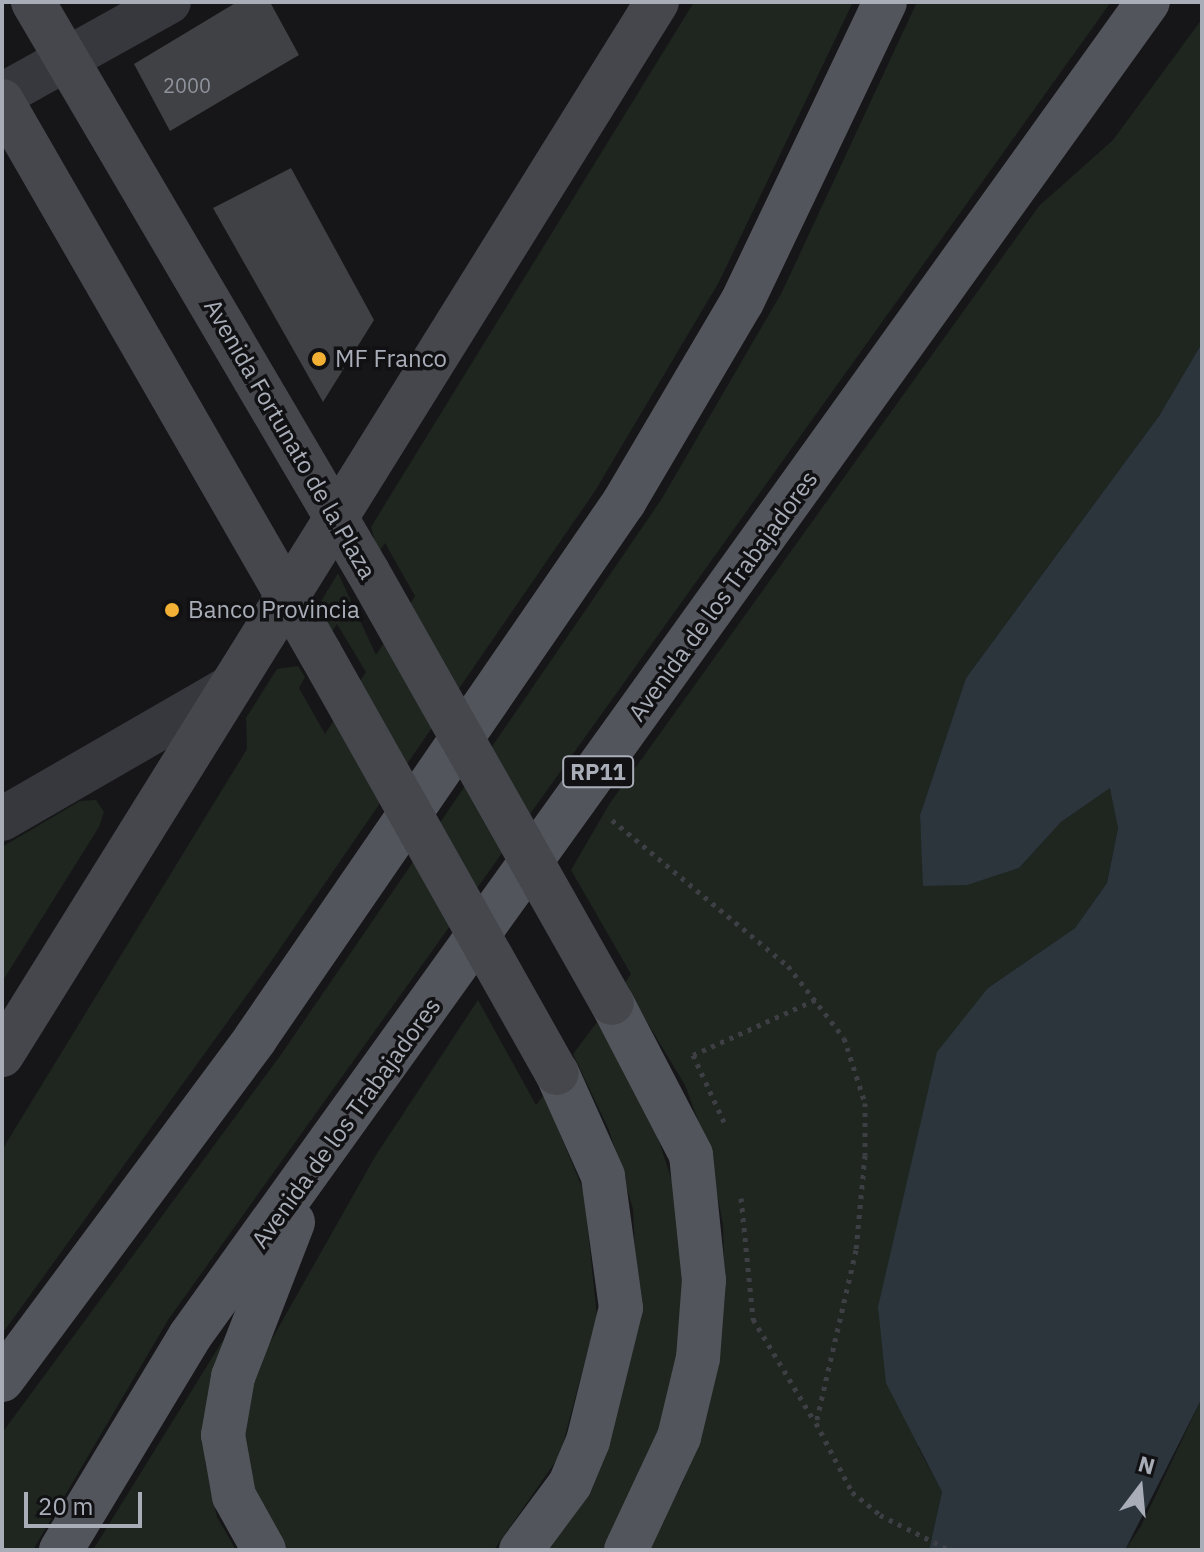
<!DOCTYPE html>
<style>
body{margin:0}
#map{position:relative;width:1204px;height:1552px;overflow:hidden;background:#161618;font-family:"IBM Plex Sans",sans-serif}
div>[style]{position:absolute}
.green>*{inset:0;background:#1e261f}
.water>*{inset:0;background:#2c353c}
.building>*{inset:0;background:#404145}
.path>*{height:5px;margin-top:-2.5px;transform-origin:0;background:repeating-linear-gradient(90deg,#3d3f44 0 4px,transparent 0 10px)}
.street>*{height:44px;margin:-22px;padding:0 22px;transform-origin:22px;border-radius:22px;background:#37383d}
.secondary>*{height:44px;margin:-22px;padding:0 22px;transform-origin:22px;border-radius:22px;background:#45474d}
.primary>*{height:44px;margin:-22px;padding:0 22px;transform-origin:22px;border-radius:22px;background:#53555c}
.secondary-bridge>*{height:44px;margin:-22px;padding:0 22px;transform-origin:22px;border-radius:22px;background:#45474d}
.dots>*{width:22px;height:22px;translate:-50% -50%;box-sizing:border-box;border:4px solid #111113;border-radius:50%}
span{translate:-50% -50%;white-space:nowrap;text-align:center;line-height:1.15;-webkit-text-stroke:7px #111113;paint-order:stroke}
.number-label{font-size:20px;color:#8e929b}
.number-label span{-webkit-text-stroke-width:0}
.shield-label span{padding:2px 6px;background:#111113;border:2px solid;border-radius:6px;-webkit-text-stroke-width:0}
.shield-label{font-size:22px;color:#a8adb8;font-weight:700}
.poi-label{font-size:24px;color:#a8adb8}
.left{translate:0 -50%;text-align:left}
.street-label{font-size:24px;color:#a8adb8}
.frame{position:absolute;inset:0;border:4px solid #a8adb8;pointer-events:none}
.north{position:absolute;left:1100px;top:1448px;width:80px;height:80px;-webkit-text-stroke:6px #111113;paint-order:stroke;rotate:16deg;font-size:22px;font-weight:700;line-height:32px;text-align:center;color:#a8adb8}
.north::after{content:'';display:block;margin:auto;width:28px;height:36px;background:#a8adb8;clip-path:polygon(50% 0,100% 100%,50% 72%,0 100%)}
.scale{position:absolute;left:24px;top:1492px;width:118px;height:36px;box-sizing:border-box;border:4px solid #a8adb8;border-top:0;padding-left:10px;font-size:24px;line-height:28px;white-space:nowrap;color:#a8adb8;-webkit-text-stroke:6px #111113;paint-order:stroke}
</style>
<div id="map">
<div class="green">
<div style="clip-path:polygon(694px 2px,853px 2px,719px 282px,595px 491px,270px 963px,2px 1334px,2px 1150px,247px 749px,246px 718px,277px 669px,298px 666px,305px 677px,299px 688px,325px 734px,366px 672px,337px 624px,331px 633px,317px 608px,338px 573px,376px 655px,415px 596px,385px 543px,378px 553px,371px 527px)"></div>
<div style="clip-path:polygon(917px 2px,1111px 2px,168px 1320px,33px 1550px,2px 1550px,2px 1433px,280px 1056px,661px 500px,782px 292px)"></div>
<div style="clip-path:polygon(1202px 19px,1202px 343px,1159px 416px,966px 678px,920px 815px,924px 886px,1019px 868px,1061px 822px,1111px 787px,1118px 828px,1107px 883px,1075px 928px,988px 988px,918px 1447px,942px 1492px,929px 1550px,647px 1550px,683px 1482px,714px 1381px,725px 1297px,723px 1225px,709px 1150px,685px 1085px,624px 984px,631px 974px,571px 870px,610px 803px,1039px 206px,1113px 140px)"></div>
<div style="clip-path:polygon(96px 800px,104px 812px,99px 827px,2px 982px,2px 847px,80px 801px)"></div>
<div style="clip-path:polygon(478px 1000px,536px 1105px,544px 1095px,584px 1192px,597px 1316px,560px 1455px,494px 1550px,287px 1550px,255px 1505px,241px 1429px,259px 1362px,376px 1155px)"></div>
<div style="clip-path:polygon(597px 1022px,653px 1123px,674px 1187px,684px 1267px,680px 1339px,663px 1426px,613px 1536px,603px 1550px,547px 1550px,613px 1425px,638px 1321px,633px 1209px,609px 1130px,573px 1054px)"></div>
<div style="clip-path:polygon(223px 1340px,205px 1462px,217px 1517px,236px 1550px,93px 1550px)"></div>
<div style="clip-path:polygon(1202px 1398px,1202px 1550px,1125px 1550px,1141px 1526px)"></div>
</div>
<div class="water">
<div style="clip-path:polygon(1202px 343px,1202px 1398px,1125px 1550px,929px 1550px,942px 1492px,886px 1383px,878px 1307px,937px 1052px,988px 988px,1075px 928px,1107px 883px,1118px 828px,1110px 788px,1061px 822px,1019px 868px,967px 885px,923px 886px,920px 815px,966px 678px,1159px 416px)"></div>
</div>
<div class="building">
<div style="clip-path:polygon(237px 2px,270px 2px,299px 55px,170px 131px,134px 64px)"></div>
<div style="clip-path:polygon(291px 168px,374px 320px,323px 402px,213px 208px)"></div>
</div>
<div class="path">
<div style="left:612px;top:820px;width:229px;rotate:39.7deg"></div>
<div style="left:788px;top:966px;width:91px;rotate:52.1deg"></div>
<div style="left:844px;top:1038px;width:68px;rotate:72.1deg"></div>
<div style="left:865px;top:1103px;width:52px;rotate:90deg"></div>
<div style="left:865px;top:1155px;width:95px;rotate:95.4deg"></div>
<div style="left:856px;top:1250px;width:178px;rotate:103deg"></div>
<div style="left:816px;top:1423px;width:78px;rotate:62.4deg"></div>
<div style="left:852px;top:1492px;width:36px;rotate:39deg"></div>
<div style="left:880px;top:1515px;width:78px;rotate:26.6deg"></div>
<div style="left:724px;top:1122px;width:74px;rotate:-114.8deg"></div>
<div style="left:693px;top:1055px;width:136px;rotate:-24.3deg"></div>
<div style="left:741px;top:1198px;width:122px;rotate:84.3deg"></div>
<div style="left:753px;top:1319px;width:120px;rotate:59deg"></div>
</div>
<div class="street">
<div style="left:2px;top:95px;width:191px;rotate:-29.1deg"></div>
<div style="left:2px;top:819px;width:260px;rotate:-30deg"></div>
</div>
<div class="secondary">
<div style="left:33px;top:2px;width:661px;rotate:59.56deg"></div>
<div style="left:2px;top:101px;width:637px;rotate:60.05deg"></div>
<div style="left:2px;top:1055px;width:1240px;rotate:-58.12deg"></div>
</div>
<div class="primary">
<div style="left:612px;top:1003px;width:171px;rotate:62.5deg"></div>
<div style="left:691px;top:1155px;width:126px;rotate:84.1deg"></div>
<div style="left:704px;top:1280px;width:78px;rotate:94.4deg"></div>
<div style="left:698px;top:1358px;width:81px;rotate:103.5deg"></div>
<div style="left:679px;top:1437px;width:125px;rotate:115.1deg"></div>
<div style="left:2px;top:1380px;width:425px;rotate:-53.4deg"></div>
<div style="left:255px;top:1039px;width:652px;rotate:-55.51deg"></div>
<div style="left:624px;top:502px;width:232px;rotate:-59.5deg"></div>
<div style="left:742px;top:302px;width:332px;rotate:-64.5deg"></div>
<div style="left:61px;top:1550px;width:250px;rotate:-58.9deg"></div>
<div style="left:190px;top:1336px;width:1642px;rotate:-54.32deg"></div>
<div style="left:264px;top:1550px;width:62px;rotate:-119.1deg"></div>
<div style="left:234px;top:1496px;width:62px;rotate:-100.2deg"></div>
<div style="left:223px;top:1435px;width:59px;rotate:-80.2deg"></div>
<div style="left:233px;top:1377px;width:166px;rotate:-68.8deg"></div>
<div style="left:521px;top:1550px;width:82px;rotate:-53.4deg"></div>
<div style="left:570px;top:1484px;width:47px;rotate:-67.3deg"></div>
<div style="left:588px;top:1441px;width:137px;rotate:-76.1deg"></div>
<div style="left:621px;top:1308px;width:133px;rotate:-97.8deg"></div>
<div style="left:603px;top:1176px;width:113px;rotate:-114.1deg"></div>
</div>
<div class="secondary-bridge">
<div style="left:368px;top:572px;width:495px;rotate:60.5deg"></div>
<div style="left:320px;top:653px;width:482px;rotate:60.6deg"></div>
</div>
<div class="dots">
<div style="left:319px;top:359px;background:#f2b134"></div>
<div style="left:172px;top:610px;background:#f2b134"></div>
</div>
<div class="number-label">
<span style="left:187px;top:85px">2000</span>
</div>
<div class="shield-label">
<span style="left:598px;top:772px">RP11</span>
</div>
<div class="poi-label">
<span class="left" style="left:335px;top:359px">MF Franco</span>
<span class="left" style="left:188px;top:610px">Banco Provincia</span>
</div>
<div class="street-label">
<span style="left:290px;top:439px;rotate:60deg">Avenida Fortunato de la Plaza</span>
<span style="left:723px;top:596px;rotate:-54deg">Avenida de los Trabajadores</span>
<span style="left:346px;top:1123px;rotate:-54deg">Avenida de los Trabajadores</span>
</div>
<div class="frame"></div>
<div class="north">N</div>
<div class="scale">20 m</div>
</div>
